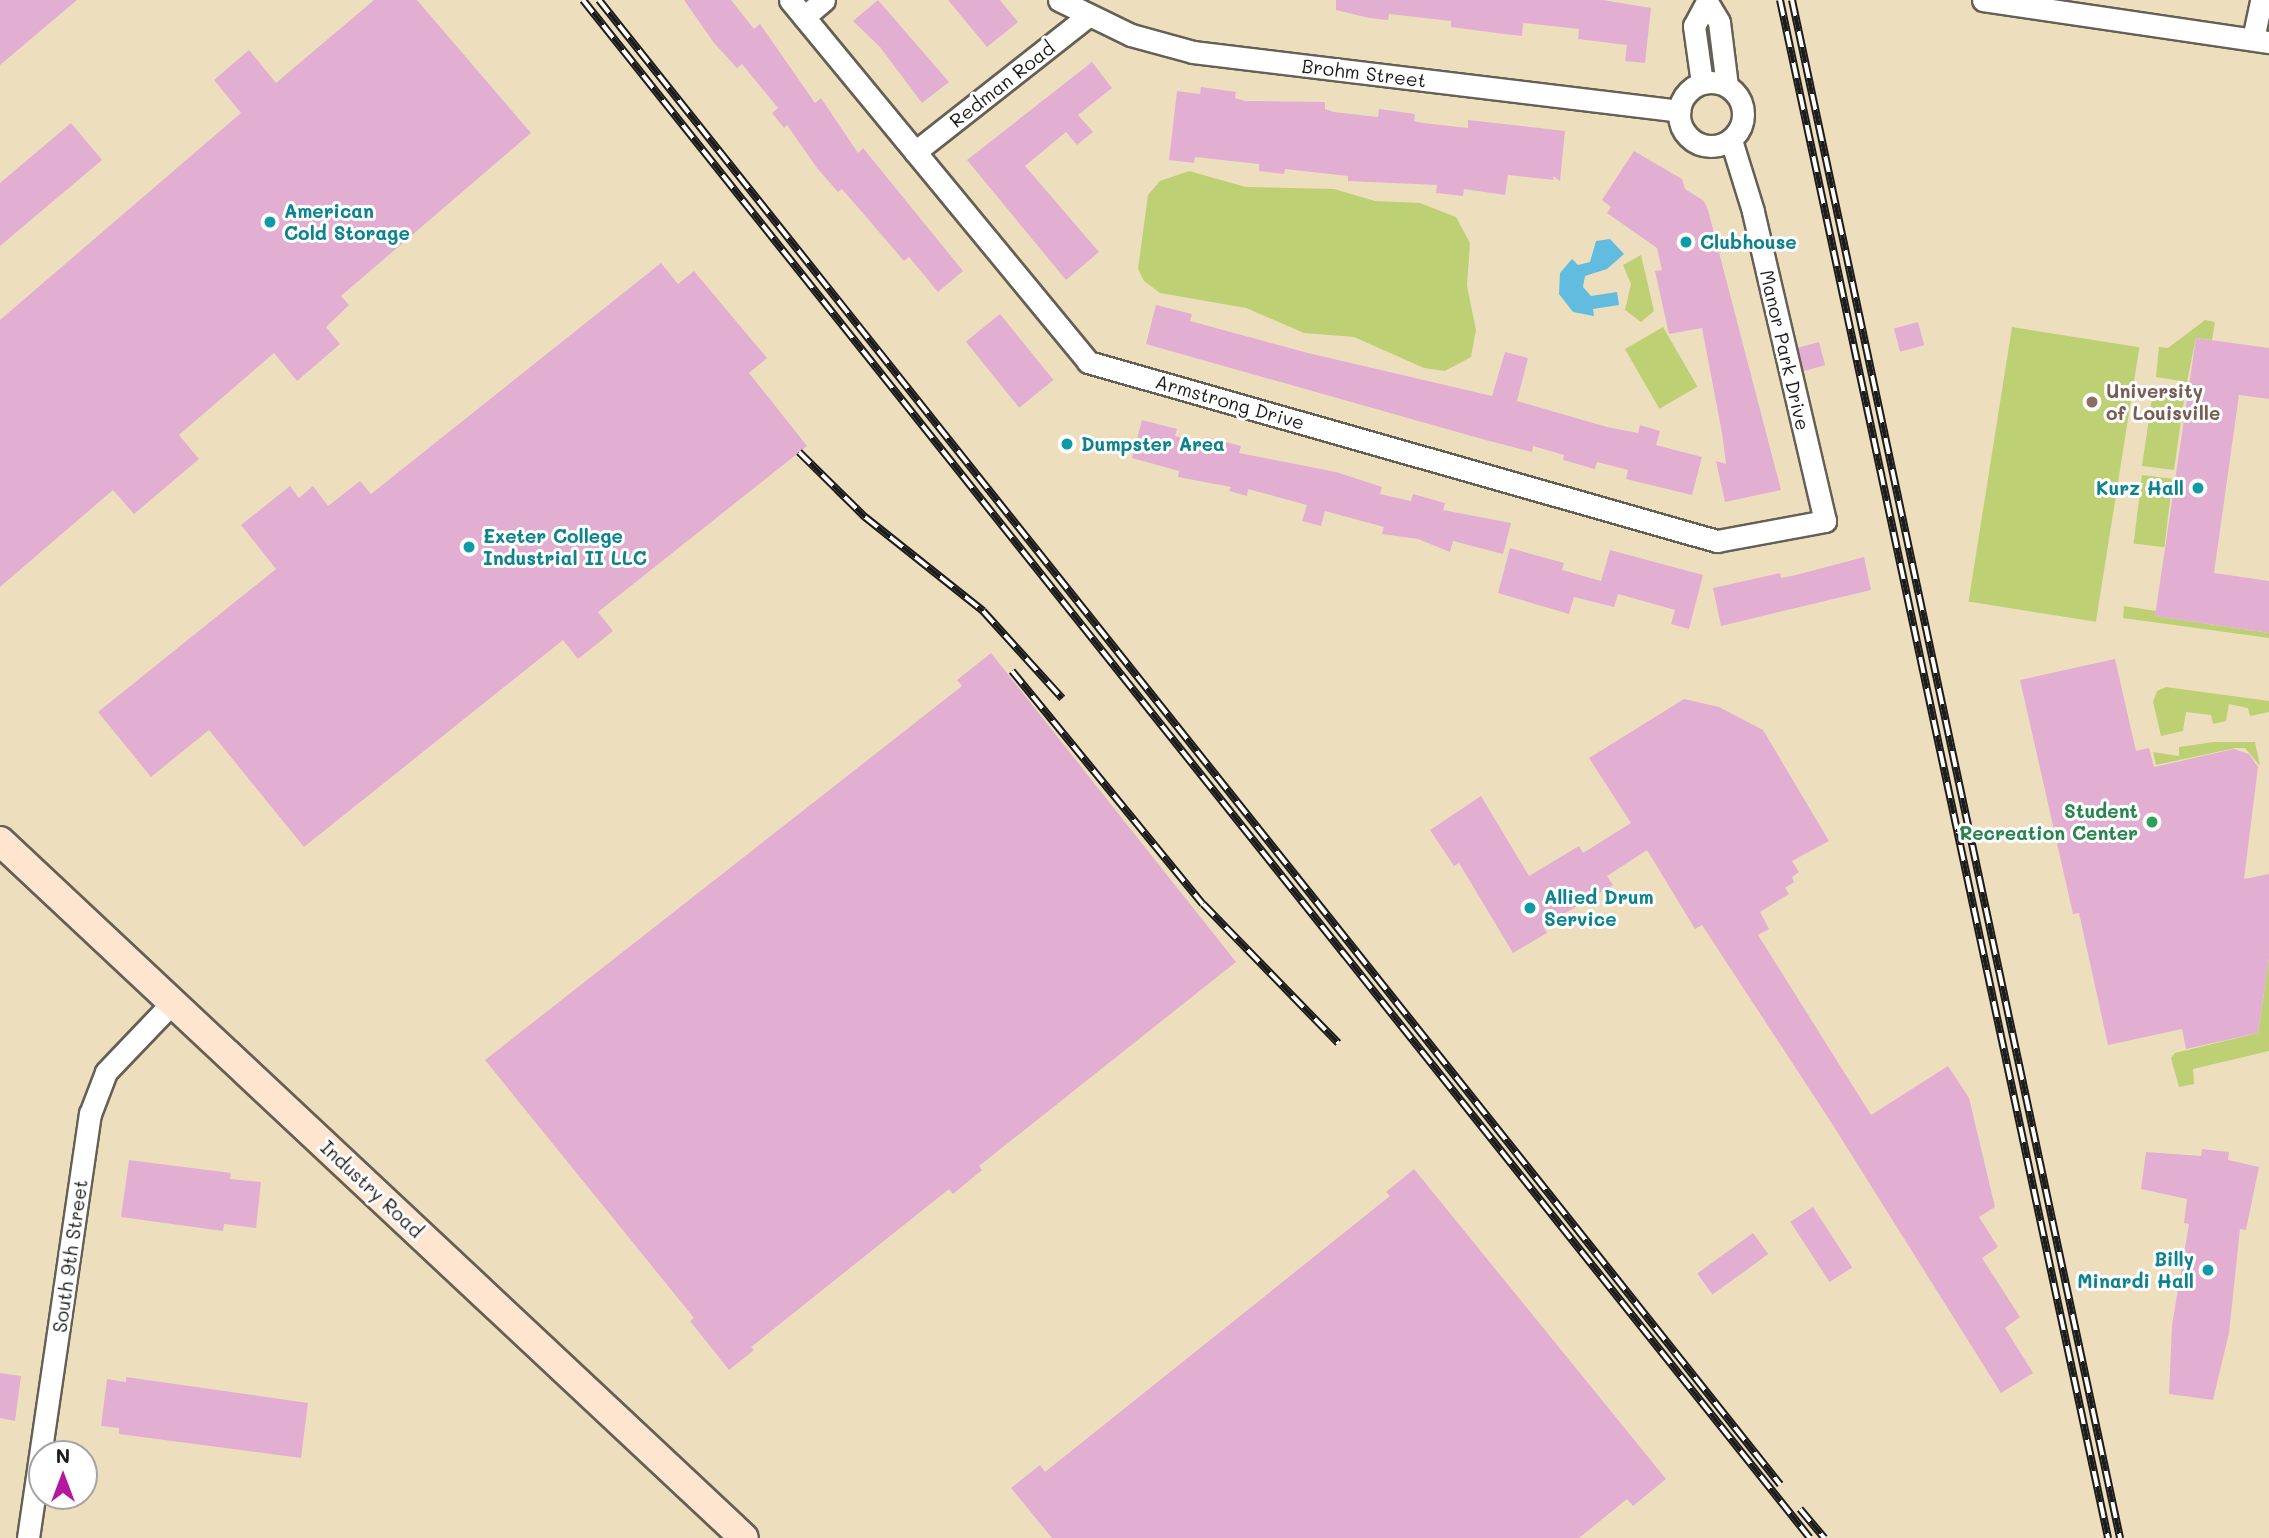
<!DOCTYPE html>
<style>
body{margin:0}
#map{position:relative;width:2269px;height:1538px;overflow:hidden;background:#eddfbe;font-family:Mali,sans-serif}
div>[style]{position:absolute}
.green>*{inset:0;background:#bdd174;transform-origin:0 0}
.water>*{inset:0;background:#61bcdf}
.building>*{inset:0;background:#e2afd2;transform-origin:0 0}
.roads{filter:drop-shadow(2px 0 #656055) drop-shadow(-2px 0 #656055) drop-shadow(0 2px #656055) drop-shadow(0 -2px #656055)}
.minor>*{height:21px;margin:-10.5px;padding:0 10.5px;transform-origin:10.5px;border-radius:10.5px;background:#fff}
.minor>.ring{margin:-10.5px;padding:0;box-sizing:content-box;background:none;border:21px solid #fff;border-radius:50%}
.secondary>*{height:28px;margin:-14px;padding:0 14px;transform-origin:14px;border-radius:14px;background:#fde5d0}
.rail>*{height:8px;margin-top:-4px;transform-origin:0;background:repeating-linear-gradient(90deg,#fff 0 16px,#1c1c1c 0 32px);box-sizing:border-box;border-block:2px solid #1c1c1c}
.dots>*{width:19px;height:19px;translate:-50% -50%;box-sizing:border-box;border:4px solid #fff;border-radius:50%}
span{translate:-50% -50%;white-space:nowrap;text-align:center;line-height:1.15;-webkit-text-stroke:6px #fff;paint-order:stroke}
.street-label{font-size:19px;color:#1c1c1c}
.culture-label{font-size:19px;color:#0d838f;font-weight:700}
.left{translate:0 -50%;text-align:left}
.right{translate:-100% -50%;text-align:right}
.education-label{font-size:19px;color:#785e54;font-weight:700}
.leisure-label{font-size:19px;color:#27864d;font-weight:700}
.north{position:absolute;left:28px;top:1440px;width:70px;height:70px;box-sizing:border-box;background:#fff;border:2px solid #a4a4a4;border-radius:50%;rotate:0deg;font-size:19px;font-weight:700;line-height:28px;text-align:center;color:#1c1c1c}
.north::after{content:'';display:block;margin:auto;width:24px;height:32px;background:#b5179e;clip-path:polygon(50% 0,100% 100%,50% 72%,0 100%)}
</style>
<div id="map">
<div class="green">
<div style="clip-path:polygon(1189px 171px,1246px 187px,1334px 189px,1375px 201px,1420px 203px,1456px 217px,1470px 243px,1467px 286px,1476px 330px,1471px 357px,1445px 371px,1424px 368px,1354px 337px,1304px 333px,1246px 308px,1160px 293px,1144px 281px,1138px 269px,1148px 195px,1160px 181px)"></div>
<div style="clip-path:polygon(1641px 255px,1654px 311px,1641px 322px,1625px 310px,1631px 284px,1623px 265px)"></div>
<div style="clip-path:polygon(2205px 320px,2215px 322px,2212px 340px,2196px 338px,2187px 382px,2156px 377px,2159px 347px,2168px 348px)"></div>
<div style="left:1663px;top:327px;width:69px;height:44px;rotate:60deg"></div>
<div style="left:2012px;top:327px;width:129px;height:278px;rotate:9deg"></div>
<div style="clip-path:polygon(2159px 395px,2184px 400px,2174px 470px,2142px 466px,2152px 398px)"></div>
<div style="left:2142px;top:475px;width:31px;height:69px;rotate:7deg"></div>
<div style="clip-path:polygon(2124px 606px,2156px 611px,2156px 616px,2269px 633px,2269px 638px,2123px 618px)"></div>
<div style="clip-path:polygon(2166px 687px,2269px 701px,2269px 712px,2250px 716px,2248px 708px,2229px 704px,2226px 721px,2213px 724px,2211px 715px,2186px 712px,2183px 731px,2161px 736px,2153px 702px,2157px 691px)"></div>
<div style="clip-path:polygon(2214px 742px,2255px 742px,2260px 766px,2245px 748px,2236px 748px,2156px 765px,2153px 752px,2179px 756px,2179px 747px)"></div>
<div style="clip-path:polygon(2269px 958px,2269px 1051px,2193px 1069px,2194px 1084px,2179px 1087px,2171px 1058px,2175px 1053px,2258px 1033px)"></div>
</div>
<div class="water">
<div style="clip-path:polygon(1610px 239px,1624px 254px,1607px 269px,1585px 276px,1583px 287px,1591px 296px,1617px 292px,1619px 305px,1593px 309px,1594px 316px,1573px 312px,1559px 294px,1560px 273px,1572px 259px,1578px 265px,1590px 262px,1596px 241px)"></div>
</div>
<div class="building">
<div style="clip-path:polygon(0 0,77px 0,0 65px)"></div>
<div style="clip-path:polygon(374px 0,417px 0,531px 133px,341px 296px,349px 305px,326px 327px,340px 344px,297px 381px,274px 353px,179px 435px,199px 459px,134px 514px,113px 490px,0 587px,0 320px,241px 113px,214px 80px,249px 50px,276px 83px)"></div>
<div style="clip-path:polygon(684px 0,731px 0,754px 29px,760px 24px,815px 103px,821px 98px,858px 153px,863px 148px,963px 271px,938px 292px,909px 257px,904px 261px,842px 189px,838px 192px,817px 168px,787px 125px,784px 128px,772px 113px,778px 108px,742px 64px,737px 68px,714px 43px)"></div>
<div style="clip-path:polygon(878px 0,949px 82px,922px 103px,880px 47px,853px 21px)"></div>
<div style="clip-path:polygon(948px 0,1000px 0,1018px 22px,987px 47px)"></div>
<div style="clip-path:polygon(1336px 0,1603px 0,1651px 8px,1645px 63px,1625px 61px,1627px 45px,1578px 39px,1579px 29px,1523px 23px,1522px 36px,1504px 34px,1451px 27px,1451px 21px,1389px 14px,1388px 20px,1369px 18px,1336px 10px)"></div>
<div style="clip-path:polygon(1092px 62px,1112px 88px,1078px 115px,1093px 132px,1077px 145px,1066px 132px,1025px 166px,1099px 252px,1066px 280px,967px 160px)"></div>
<div style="clip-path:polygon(1201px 87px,1236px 92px,1235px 98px,1245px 101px,1325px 102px,1325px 109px,1334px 112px,1378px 117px,1379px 109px,1415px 114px,1414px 121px,1423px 123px,1468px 128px,1468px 120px,1565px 131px,1560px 181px,1553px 176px,1554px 180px,1508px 175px,1505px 195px,1464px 189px,1463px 196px,1436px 193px,1437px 185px,1348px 181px,1348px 176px,1285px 169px,1284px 174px,1259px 171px,1259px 164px,1195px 157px,1194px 163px,1169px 160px,1177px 91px,1200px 94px)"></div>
<div style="clip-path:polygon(71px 123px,102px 160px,0 246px,0 183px)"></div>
<div style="clip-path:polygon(1634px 151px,1682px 179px,1685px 189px,1704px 201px,1708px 210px,1781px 490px,1725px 502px,1716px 461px,1726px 464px,1722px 433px,1702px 328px,1669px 334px,1655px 271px,1662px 270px,1657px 248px,1607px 213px,1611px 207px,1602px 200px)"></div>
<div style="clip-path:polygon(661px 263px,678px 284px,694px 271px,767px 358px,749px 373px,807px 446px,598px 612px,613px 631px,578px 659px,563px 640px,304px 847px,209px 730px,151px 777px,98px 712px,276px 569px,241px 525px,290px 486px,299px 498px,313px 486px,328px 506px,360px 481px,371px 494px)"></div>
<div style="clip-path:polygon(1156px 305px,1192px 314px,1190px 321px,1308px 353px,1492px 396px,1505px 352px,1528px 358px,1517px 401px,1607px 427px,1638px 433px,1640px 425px,1660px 431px,1656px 445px,1702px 457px,1692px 495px,1626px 479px,1628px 470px,1597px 462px,1595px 469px,1563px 460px,1564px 455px,1533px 446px,1532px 452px,1482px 439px,1146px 344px)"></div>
<div style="left:1000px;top:314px;width:85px;height:44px;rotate:51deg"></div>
<div style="left:1918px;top:322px;width:24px;height:25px;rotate:75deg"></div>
<div style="clip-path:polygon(2196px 338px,2269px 348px,2269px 399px,2239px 395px,2214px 573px,2269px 581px,2269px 633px,2155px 616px)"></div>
<div style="left:1819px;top:342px;width:24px;height:22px;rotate:75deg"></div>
<div style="clip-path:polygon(1142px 420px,1177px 429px,1175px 436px,1205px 444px,1207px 437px,1241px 446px,1239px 453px,1336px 472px,1382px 487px,1380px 494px,1411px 501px,1413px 494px,1445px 503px,1443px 510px,1511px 523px,1503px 554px,1453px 541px,1450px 552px,1418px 539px,1382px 534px,1384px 527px,1325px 511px,1321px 526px,1302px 521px,1307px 505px,1248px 489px,1247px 496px,1229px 491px,1231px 487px,1178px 477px,1179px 471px,1132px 458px)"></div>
<div style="clip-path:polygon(1510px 548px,1564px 563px,1562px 570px,1601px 581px,1610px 550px,1703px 575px,1689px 629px,1671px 624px,1675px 610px,1618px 594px,1614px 607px,1574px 597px,1569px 614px,1498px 593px)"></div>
<div style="clip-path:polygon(1864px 557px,1871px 590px,1721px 626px,1713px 588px,1780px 573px,1781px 578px,1796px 575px)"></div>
<div style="clip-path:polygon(991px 653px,1236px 962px,979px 1166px,982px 1170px,953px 1194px,949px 1189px,751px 1347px,754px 1350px,729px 1370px,690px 1321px,694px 1318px,485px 1060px,962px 686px,957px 680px)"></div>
<div style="clip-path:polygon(2115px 659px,2136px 751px,2149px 748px,2154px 767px,2234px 749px,2249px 754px,2258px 767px,2244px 879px,2269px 874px,2269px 958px,2258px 1033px,2186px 1049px,2182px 1029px,2108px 1045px,2079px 913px,2073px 914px,2020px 680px)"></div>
<div style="clip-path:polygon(1684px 699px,1719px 707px,1763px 730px,1829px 841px,1792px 861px,1799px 872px,1792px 877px,1794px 882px,1785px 888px,1789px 894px,1760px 912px,1769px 929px,1758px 935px,1871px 1115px,1948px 1066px,1969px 1098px,1995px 1207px,1979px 1217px,1998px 1247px,1982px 1258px,2020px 1317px,2005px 1328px,2033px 1373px,2001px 1393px,1829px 1119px,1702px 925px,1695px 929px,1647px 850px,1607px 876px,1613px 885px,1543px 926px,1547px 933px,1513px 953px,1459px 863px,1454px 866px,1430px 830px,1481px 796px,1529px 876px,1579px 846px,1583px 853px,1631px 823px,1589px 758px)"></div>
<div style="clip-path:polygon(2202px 1149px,2229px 1152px,2228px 1160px,2259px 1167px,2246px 1230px,2240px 1229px,2229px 1333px,2213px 1400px,2169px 1394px,2172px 1325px,2189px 1224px,2184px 1223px,2187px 1199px,2141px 1189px,2146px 1152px,2201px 1156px)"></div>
<div style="clip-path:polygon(129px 1160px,231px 1173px,230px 1179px,261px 1182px,256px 1228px,224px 1224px,223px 1231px,121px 1217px)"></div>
<div style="clip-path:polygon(1414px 1169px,1666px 1479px,1633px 1506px,1627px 1499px,1579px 1538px,1052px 1538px,1011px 1488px,1040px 1465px,1045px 1472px,1390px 1196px,1386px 1192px)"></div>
<div style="left:1813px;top:1207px;width:72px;height:27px;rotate:57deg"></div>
<div style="left:1753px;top:1233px;width:26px;height:69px;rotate:54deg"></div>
<div style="clip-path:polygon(0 1373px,21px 1376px,15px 1421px,0 1418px)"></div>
<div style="clip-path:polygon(126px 1377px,308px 1403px,301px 1458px,119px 1434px,119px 1428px,101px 1426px,107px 1379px,126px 1382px)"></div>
</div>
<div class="roads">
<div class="minor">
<div style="left:790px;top:0;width:469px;rotate:50.5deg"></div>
<div style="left:1088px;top:362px;width:654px;rotate:15.89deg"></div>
<div style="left:1717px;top:541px;width:110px;rotate:-10.5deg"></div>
<div style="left:1825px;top:521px;width:318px;rotate:-103.1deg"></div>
<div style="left:1753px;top:211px;width:74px;rotate:-107.2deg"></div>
<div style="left:1059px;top:0;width:80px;rotate:25.9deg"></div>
<div style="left:1131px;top:35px;width:64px;rotate:15.3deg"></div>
<div style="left:1193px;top:52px;width:490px;rotate:6.9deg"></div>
<div style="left:1983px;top:0;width:289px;rotate:8.4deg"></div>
<div style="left:804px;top:17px;width:26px;rotate:-40deg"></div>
<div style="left:2253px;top:39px;width:40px;rotate:-78deg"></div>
<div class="ring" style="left:1679px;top:82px;width:43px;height:43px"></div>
<div style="left:1702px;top:83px;width:58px;rotate:-98deg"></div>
<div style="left:1694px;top:26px;width:27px;rotate:-62deg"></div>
<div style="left:1707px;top:2px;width:23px;rotate:59deg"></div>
<div style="left:1719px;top:22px;width:64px;rotate:82.9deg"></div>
<div style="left:915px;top:152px;width:220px;rotate:-38.2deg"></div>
<div style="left:28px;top:1538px;width:429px;rotate:-81.7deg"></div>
<div style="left:90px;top:1114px;width:45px;rotate:-69.1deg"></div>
<div style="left:106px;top:1072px;width:97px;rotate:-46.3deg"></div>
</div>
<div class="secondary">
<div style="left:0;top:841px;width:1019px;rotate:43.13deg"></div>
</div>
</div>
<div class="rail">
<div style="left:583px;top:0;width:1967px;rotate:51.42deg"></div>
<div style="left:599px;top:0;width:1897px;rotate:51.49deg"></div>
<div style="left:1780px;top:0;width:1573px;rotate:77.96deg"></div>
<div style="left:1792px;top:0;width:1573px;rotate:77.96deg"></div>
<div style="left:799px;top:452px;width:93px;rotate:44.6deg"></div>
<div style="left:865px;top:517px;width:151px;rotate:38.5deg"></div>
<div style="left:983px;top:611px;width:118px;rotate:47.8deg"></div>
<div style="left:1012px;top:671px;width:301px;rotate:50.7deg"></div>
<div style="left:1203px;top:904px;width:194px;rotate:45.8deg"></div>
<div style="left:1800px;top:1509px;width:38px;rotate:50deg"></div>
</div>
<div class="dots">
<div style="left:270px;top:222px;background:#0f9aa8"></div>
<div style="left:1686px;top:242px;background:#0f9aa8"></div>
<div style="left:2092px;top:402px;background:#8d6e63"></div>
<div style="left:1067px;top:444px;background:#0f9aa8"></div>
<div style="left:2198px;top:488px;background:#0f9aa8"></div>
<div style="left:469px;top:547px;background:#0f9aa8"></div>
<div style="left:2152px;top:822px;background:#2e9e5b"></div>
<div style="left:1530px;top:908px;background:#0f9aa8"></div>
<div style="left:2208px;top:1270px;background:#0f9aa8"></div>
</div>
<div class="street-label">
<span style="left:1364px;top:73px;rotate:7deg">Brohm Street</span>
<span style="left:1002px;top:84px;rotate:-38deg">Redman Road</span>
<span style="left:1785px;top:350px;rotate:77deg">Manor Park Drive</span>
<span style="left:1230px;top:402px;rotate:16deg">Armstrong Drive</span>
<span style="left:372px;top:1189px;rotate:43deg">Industry Road</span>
<span style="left:70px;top:1256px;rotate:-82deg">South 9th Street</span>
</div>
<div class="culture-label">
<span class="left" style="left:284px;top:222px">American<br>Cold Storage</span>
<span class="left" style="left:1700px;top:242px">Clubhouse</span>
<span class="left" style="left:1081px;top:444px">Dumpster Area</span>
<span class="right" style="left:2184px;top:488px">Kurz Hall</span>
<span class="left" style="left:483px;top:547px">Exeter College<br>Industrial II LLC</span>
<span class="left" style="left:1544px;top:908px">Allied Drum<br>Service</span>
<span class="right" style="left:2194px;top:1270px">Billy<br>Minardi Hall</span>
</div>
<div class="education-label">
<span class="left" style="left:2106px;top:402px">University<br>of Louisville</span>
</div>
<div class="leisure-label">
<span class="right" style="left:2138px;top:822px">Student<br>Recreation Center</span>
</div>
<div class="north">N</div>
</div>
